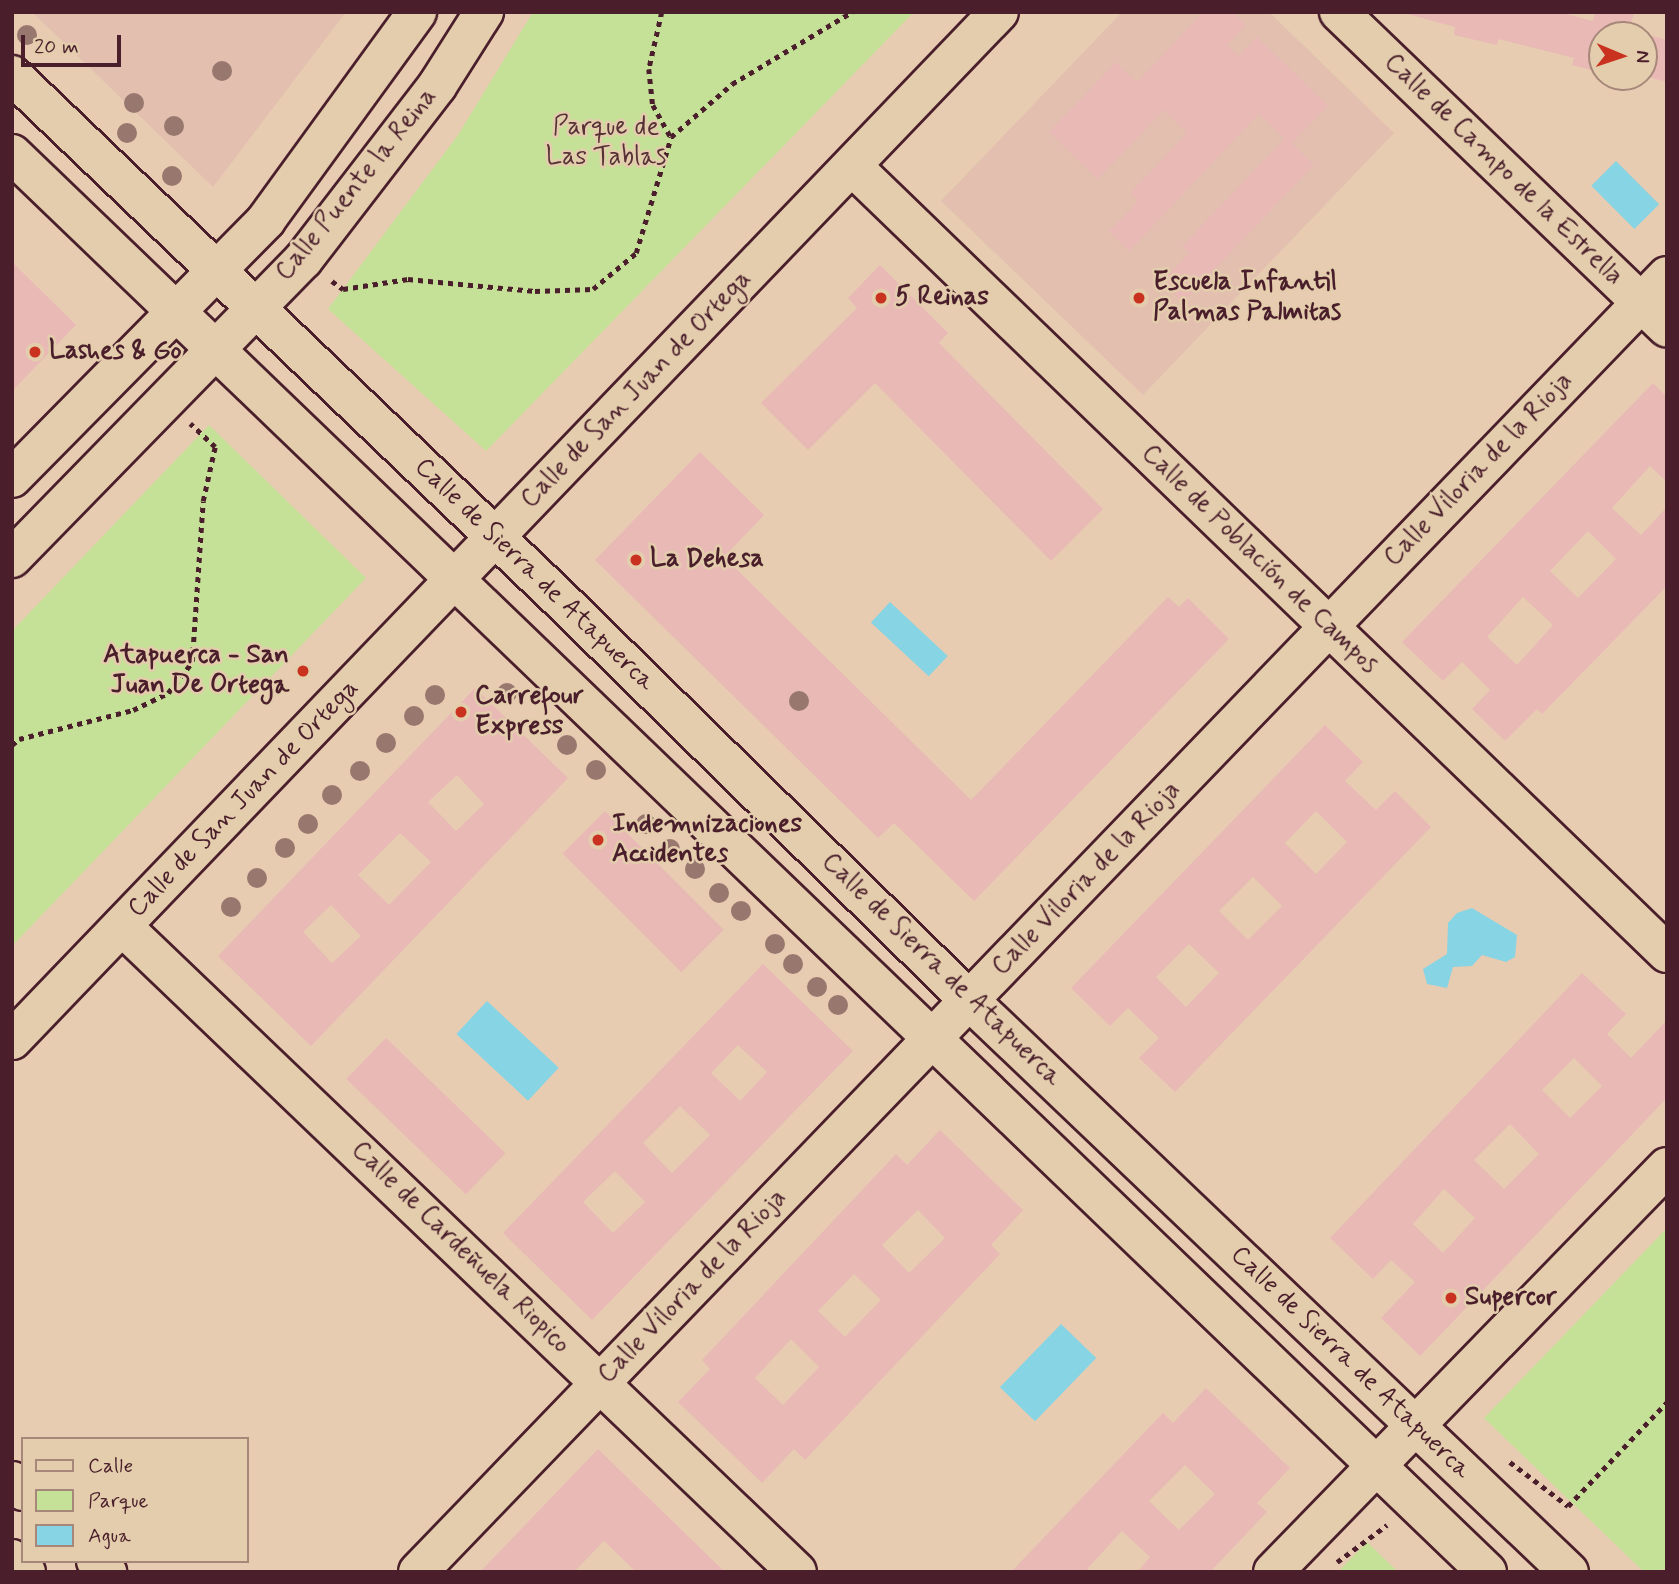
<!DOCTYPE html>
<meta charset="utf-8">
<style>
body{margin:0}
#map{position:relative;width:1679px;height:1584px;overflow:hidden;background:#e8ccb2;font-family:Mynerve,sans-serif}
div>[style]{position:absolute}
.built>*{inset:0;background:#e2bfae}
.green>*{inset:0;background:#c5e097}
.water>*{inset:0;background:#86d4e4;transform-origin:0 0}
.building>*{inset:0;background:#e8b9b5;transform-origin:0 0}
.path>*{height:4.5px;margin-top:-2.25px;transform-origin:0;background:repeating-linear-gradient(90deg,#4a1f2b 0 5px,transparent 0 10px)}
.roads{filter:drop-shadow(2px 0 #4a1f2b) drop-shadow(-2px 0 #4a1f2b) drop-shadow(0 2px #4a1f2b) drop-shadow(0 -2px #4a1f2b)}
.street>*{height:38px;margin:-19px;padding:0 19px;transform-origin:19px;border-radius:19px;background:#e4cdad}
.trees>*{width:20px;height:20px;margin:-10px;border-radius:50%;background:#98776e}
.dots>*{width:19px;height:19px;translate:-50% -50%;box-sizing:border-box;border:4px solid #e4cdad;border-radius:50%}
span{translate:-50% -50%;white-space:nowrap;text-align:center;line-height:1.15;-webkit-text-stroke:5px #e4cdad;paint-order:stroke}
.park-label{font-size:26px;color:#563236}
.street-label{font-size:26px;color:#4a1f2b}
.poi-label{font-size:26px;color:#4a1f2b;font-weight:700}
.left{translate:0 -50%;text-align:left}
.right{translate:-100% -50%;text-align:right}
.frame{position:absolute;inset:0;border:14px solid #4a1f2b;pointer-events:none}
.legend{position:absolute;left:21px;top:1437px;width:228px;height:126px;box-sizing:border-box;background:#e4cdad;border:2px solid #a68779;margin:0;padding:9px 12px;list-style:none;font-size:21px;color:#4a1f2b}
.legend li{display:flex;align-items:center;gap:14px;height:35px}
.legend b{width:35px;border:2px solid #a68779}
.north{position:absolute;left:1588px;top:21px;width:70px;height:70px;box-sizing:border-box;background:#e4cdad;border:2px solid #a68779;border-radius:50%;rotate:92deg;font-size:19px;font-weight:700;line-height:28px;text-align:center;color:#4a1f2b}
.north::after{content:'';display:block;margin:auto;width:24px;height:32px;background:#c8321e;clip-path:polygon(50% 0,100% 100%,50% 72%,0 100%)}
.scale{position:absolute;left:21px;top:35px;width:100px;height:32px;box-sizing:border-box;border:4px solid #4a1f2b;border-top:0;padding-left:9px;font-size:21px;line-height:24px;white-space:nowrap;color:#4a1f2b;-webkit-text-stroke:5px #e4cdad;paint-order:stroke}
</style>
<div id="map">
<div class="built">
<div style="clip-path:polygon(32px 12px,346px 12px,213px 187px)"></div>
<div style="clip-path:polygon(1122px 12px,1269px 12px,1394px 133px,1143px 395px,941px 201px)"></div>
</div>
<div class="green">
<div style="clip-path:polygon(533px 12px,914px 12px,486px 451px,328px 309px,458px 135px)"></div>
<div style="clip-path:polygon(209px 425px,366px 578px,12px 946px,12px 631px)"></div>
<div style="clip-path:polygon(1667px 1228px,1667px 1569px,1644px 1572px,1484px 1418px)"></div>
<div style="clip-path:polygon(1367px 1542px,1398px 1572px,1338px 1572px)"></div>
</div>
<div class="water">
<div style="left:1616px;top:161px;width:61px;height:35px;rotate:45deg"></div>
<div style="left:890px;top:602px;width:79px;height:28px;rotate:43deg"></div>
<div style="clip-path:polygon(1472px 908px,1517px 935px,1515px 957px,1506px 962px,1482px 955px,1472px 966px,1453px 967px,1447px 988px,1427px 984px,1423px 969px,1447px 954px,1448px 923px,1457px 913px)"></div>
<div style="left:487px;top:1001px;width:98px;height:45px;rotate:43deg"></div>
<div style="left:1061px;top:1324px;width:49px;height:88px;rotate:44deg"></div>
</div>
<div class="building">
<div style="clip-path:polygon(1203px 12px,1233px 12px,1246px 25px,1227px 45px,1239px 56px,1257px 37px,1328px 105px,1292px 143px,1314px 165px,1183px 302px,1162px 282px,1189px 253px,1182px 246px,1284px 139px,1259px 114px,1129px 251px,1109px 231px,1138px 201px,1130px 193px,1187px 133px,1164px 110px,1098px 179px,1049px 132px,1116px 62px,1137px 82px)"></div>
<div style="clip-path:polygon(1400px 12px,1558px 12px,1593px 21px,1595px 12px,1634px 12px,1629px 30px,1667px 40px,1667px 82px,1644px 76px,1644px 35px,1602px 35px,1602px 73px,1572px 65px,1574px 58px,1498px 39px,1497px 45px,1454px 35px,1455px 27px)"></div>
<div style="clip-path:polygon(12px 262px,76px 325px,12px 391px)"></div>
<div style="clip-path:polygon(880px 265px,948px 333px,939px 343px,1103px 509px,1051px 561px,875px 383px,808px 450px,761px 403px,857px 308px,848px 298px)"></div>
<div style="clip-path:polygon(evenodd,1653px 383px,1667px 397px,1667px 482px,1650px 466px,1612px 508px,1641px 535px,1667px 507px,1667px 586px,1542px 714px,1537px 709px,1505px 741px,1472px 709px,1490px 690px,1462px 662px,1443px 681px,1402px 642px,1653px 383px,1588px 531px,1616px 559px,1578px 598px,1550px 571px,1588px 531px,1653px 383px,1523px 597px,1553px 625px,1517px 665px,1487px 637px,1523px 597px)"></div>
<div style="clip-path:polygon(700px 452px,764px 515px,724px 557px,971px 800px,1168px 597px,1179px 607px,1188px 598px,1229px 639px,974px 901px,894px 823px,878px 838px,595px 560px)"></div>
<div style="clip-path:polygon(evenodd,475px 688px,568px 778px,311px 1046px,218px 956px,475px 688px,457px 775px,484px 804px,456px 831px,428px 802px,457px 775px,475px 688px,400px 833px,431px 862px,389px 905px,358px 875px,400px 833px,475px 688px,331px 905px,361px 936px,332px 963px,303px 932px,331px 905px)"></div>
<div style="clip-path:polygon(evenodd,1325px 725px,1363px 762px,1345px 781px,1376px 810px,1395px 791px,1431px 827px,1175px 1092px,1139px 1058px,1159px 1038px,1128px 1008px,1110px 1026px,1071px 988px,1325px 725px,1316px 811px,1347px 842px,1316px 874px,1285px 843px,1316px 811px,1325px 725px,1253px 877px,1282px 906px,1248px 940px,1219px 911px,1253px 877px,1325px 725px,1189px 944px,1219px 973px,1186px 1007px,1156px 977px,1189px 944px)"></div>
<div style="left:605px;top:811px;width:168px;height:60px;rotate:45deg"></div>
<div style="clip-path:polygon(evenodd,763px 964px,853px 1051px,592px 1320px,503px 1233px,763px 964px,738px 1045px,767px 1072px,740px 1101px,711px 1073px,738px 1045px,763px 964px,680px 1106px,710px 1135px,672px 1173px,643px 1143px,680px 1106px,763px 964px,615px 1171px,645px 1202px,613px 1233px,583px 1202px,615px 1171px)"></div>
<div style="clip-path:polygon(evenodd,1582px 973px,1626px 1014px,1607px 1034px,1631px 1058px,1667px 1020px,1667px 1098px,1420px 1356px,1381px 1318px,1415px 1282px,1391px 1260px,1373px 1279px,1330px 1238px,1582px 973px,1574px 1058px,1602px 1086px,1570px 1118px,1542px 1090px,1574px 1058px,1582px 973px,1510px 1124px,1539px 1154px,1504px 1189px,1474px 1160px,1510px 1124px,1582px 973px,1444px 1189px,1475px 1218px,1443px 1253px,1413px 1224px,1444px 1189px)"></div>
<div style="left:386px;top:1038px;width:166px;height:57px;rotate:44deg"></div>
<div style="clip-path:polygon(evenodd,940px 1130px,1023px 1210px,991px 1245px,1000px 1254px,805px 1460px,794px 1449px,762px 1483px,678px 1402px,710px 1369px,702px 1360px,896px 1154px,907px 1165px,940px 1130px,918px 1210px,945px 1238px,909px 1273px,882px 1245px,918px 1210px,940px 1130px,854px 1274px,881px 1300px,845px 1337px,818px 1311px,854px 1274px,940px 1130px,791px 1339px,819px 1367px,783px 1405px,755px 1378px,791px 1339px)"></div>
<div style="clip-path:polygon(evenodd,1206px 1388px,1290px 1468px,1257px 1503px,1267px 1512px,1210px 1572px,1137px 1572px,1150px 1557px,1122px 1531px,1087px 1569px,1090px 1572px,1011px 1572px,1163px 1413px,1173px 1423px,1206px 1388px,1185px 1465px,1215px 1494px,1179px 1530px,1149px 1501px,1185px 1465px)"></div>
<div style="clip-path:polygon(598px 1449px,725px 1572px,636px 1572px,604px 1541px,574px 1572px,480px 1572px)"></div>
</div>
<div class="path">
<div style="left:662px;top:12px;width:58px;rotate:102.8deg"></div>
<div style="left:649px;top:69px;width:36px;rotate:84deg"></div>
<div style="left:653px;top:105px;width:37px;rotate:61deg"></div>
<div style="left:332px;top:281px;width:14px;rotate:36deg"></div>
<div style="left:343px;top:289px;width:66px;rotate:-8.7deg"></div>
<div style="left:408px;top:279px;width:128px;rotate:5.4deg"></div>
<div style="left:535px;top:291px;width:58px;rotate:-2deg"></div>
<div style="left:593px;top:289px;width:56px;rotate:-39.9deg"></div>
<div style="left:636px;top:253px;width:121px;rotate:-73.2deg"></div>
<div style="left:671px;top:137px;width:81px;rotate:-41deg"></div>
<div style="left:732px;top:84px;width:140px;rotate:-31deg"></div>
<div style="left:12px;top:745px;width:9px;rotate:-41deg"></div>
<div style="left:19px;top:739px;width:118px;rotate:-14.3deg"></div>
<div style="left:133px;top:710px;width:39px;rotate:-26deg"></div>
<div style="left:168px;top:693px;width:39px;rotate:-52deg"></div>
<div style="left:192px;top:662px;width:161px;rotate:-86.1deg"></div>
<div style="left:203px;top:501px;width:55px;rotate:-77.5deg"></div>
<div style="left:215px;top:447px;width:34px;rotate:-137deg"></div>
<div style="left:1510px;top:1462px;width:73px;rotate:37.2deg"></div>
<div style="left:1568px;top:1506px;width:144px;rotate:-46.4deg"></div>
<div style="left:1337px;top:1562px;width:62px;rotate:-36.5deg"></div>
</div>
<div class="roads">
<div class="street">
<div style="left:1339px;top:12px;width:455px;rotate:43.9deg"></div>
<div style="left:12px;top:75px;width:758px;rotate:43.72deg"></div>
<div style="left:560px;top:599px;width:576px;rotate:44.44deg"></div>
<div style="left:971px;top:1002px;width:826px;rotate:43.63deg"></div>
<div style="left:12px;top:154px;width:2046px;rotate:43.87deg"></div>
<div style="left:852px;top:166px;width:1133px;rotate:44deg"></div>
<div style="left:12px;top:478px;width:362px;rotate:-45.4deg"></div>
<div style="left:266px;top:220px;width:257px;rotate:-54deg"></div>
<div style="left:12px;top:558px;width:417px;rotate:-45.7deg"></div>
<div style="left:303px;top:260px;width:220px;rotate:-52.4deg"></div>
<div style="left:437px;top:86px;width:88px;rotate:-57.6deg"></div>
<div style="left:122px;top:926px;width:934px;rotate:43.74deg"></div>
<div style="left:12px;top:1040px;width:1425px;rotate:-46.17deg"></div>
<div style="left:12px;top:1481px;width:15px;rotate:42deg"></div>
<div style="left:12px;top:1559px;width:19px;rotate:43deg"></div>
<div style="left:96px;top:1561px;width:16px;rotate:45deg"></div>
<div style="left:418px;top:1572px;width:1800px;rotate:-46.06deg"></div>
<div style="left:1273px;top:1572px;width:565px;rotate:-45.79deg"></div>
</div>
</div>
<div class="trees">
<div style="left:27px;top:35px"></div>
<div style="left:222px;top:71px"></div>
<div style="left:134px;top:103px"></div>
<div style="left:174px;top:126px"></div>
<div style="left:127px;top:133px"></div>
<div style="left:172px;top:176px"></div>
<div style="left:507px;top:693px"></div>
<div style="left:435px;top:695px"></div>
<div style="left:799px;top:701px"></div>
<div style="left:414px;top:716px"></div>
<div style="left:386px;top:743px"></div>
<div style="left:567px;top:745px"></div>
<div style="left:596px;top:770px"></div>
<div style="left:360px;top:771px"></div>
<div style="left:332px;top:795px"></div>
<div style="left:308px;top:824px"></div>
<div style="left:646px;top:824px"></div>
<div style="left:285px;top:848px"></div>
<div style="left:670px;top:849px"></div>
<div style="left:695px;top:869px"></div>
<div style="left:257px;top:878px"></div>
<div style="left:719px;top:893px"></div>
<div style="left:231px;top:907px"></div>
<div style="left:741px;top:911px"></div>
<div style="left:775px;top:944px"></div>
<div style="left:793px;top:964px"></div>
<div style="left:817px;top:987px"></div>
<div style="left:838px;top:1005px"></div>
</div>
<div class="dots">
<div style="left:881px;top:298px;background:#c8321e"></div>
<div style="left:1139px;top:298px;background:#c8321e"></div>
<div style="left:35px;top:352px;background:#c8321e"></div>
<div style="left:636px;top:560px;background:#c8321e"></div>
<div style="left:303px;top:671px;background:#c8321e"></div>
<div style="left:461px;top:712px;background:#c8321e"></div>
<div style="left:598px;top:840px;background:#c8321e"></div>
<div style="left:1451px;top:1298px;background:#c8321e"></div>
</div>
<div class="park-label">
<span style="left:606px;top:143px">Parque de<br>Las Tablas</span>
</div>
<div class="street-label">
<span style="left:1503px;top:170px;rotate:44deg">Calle de Campo de la Estrella</span>
<span style="left:357px;top:185px;rotate:-51deg">Calle Puente la Reina</span>
<span style="left:637px;top:390px;rotate:-46deg">Calle de San Juan de Ortega</span>
<span style="left:1479px;top:470px;rotate:-46deg">Calle Viloria de la Rioja</span>
<span style="left:1259px;top:560px;rotate:44deg">Calle de Población de Campos</span>
<span style="left:534px;top:575px;rotate:44deg">Calle de Sierra de Atapuerca</span>
<span style="left:244px;top:799px;rotate:-46deg">Calle de San Juan de Ortega</span>
<span style="left:1087px;top:879px;rotate:-46deg">Calle Viloria de la Rioja</span>
<span style="left:941px;top:970px;rotate:44deg">Calle de Sierra de Atapuerca</span>
<span style="left:460px;top:1248px;rotate:44deg">Calle de Cardeñuela Riopico</span>
<span style="left:693px;top:1287px;rotate:-46deg">Calle Viloria de la Rioja</span>
<span style="left:1350px;top:1363px;rotate:44deg">Calle de Sierra de Atapuerca</span>
</div>
<div class="poi-label">
<span class="left" style="left:1153px;top:298px">Escuela Infantil<br>Palmas Palmitas</span>
<span class="left" style="left:895px;top:298px">5 Reinas</span>
<span class="left" style="left:49px;top:352px">Lashes &amp; Go</span>
<span class="left" style="left:650px;top:560px">La Dehesa</span>
<span class="right" style="left:289px;top:671px">Atapuerca - San<br>Juan De Ortega</span>
<span class="left" style="left:475px;top:712px">Carrefour<br>Express</span>
<span class="left" style="left:612px;top:840px">Indemnizaciones<br>Accidentes</span>
<span class="left" style="left:1465px;top:1298px">Supercor</span>
</div>
<div class="frame"></div>
<ul class="legend">
<li><b style="height:9px;background:#e4cdad"></b>Calle</li>
<li><b style="height:19px;background:#c5e097"></b>Parque</li>
<li><b style="height:19px;background:#86d4e4"></b>Agua</li>
</ul>
<div class="north">N</div>
<div class="scale">20 m</div>
</div>
